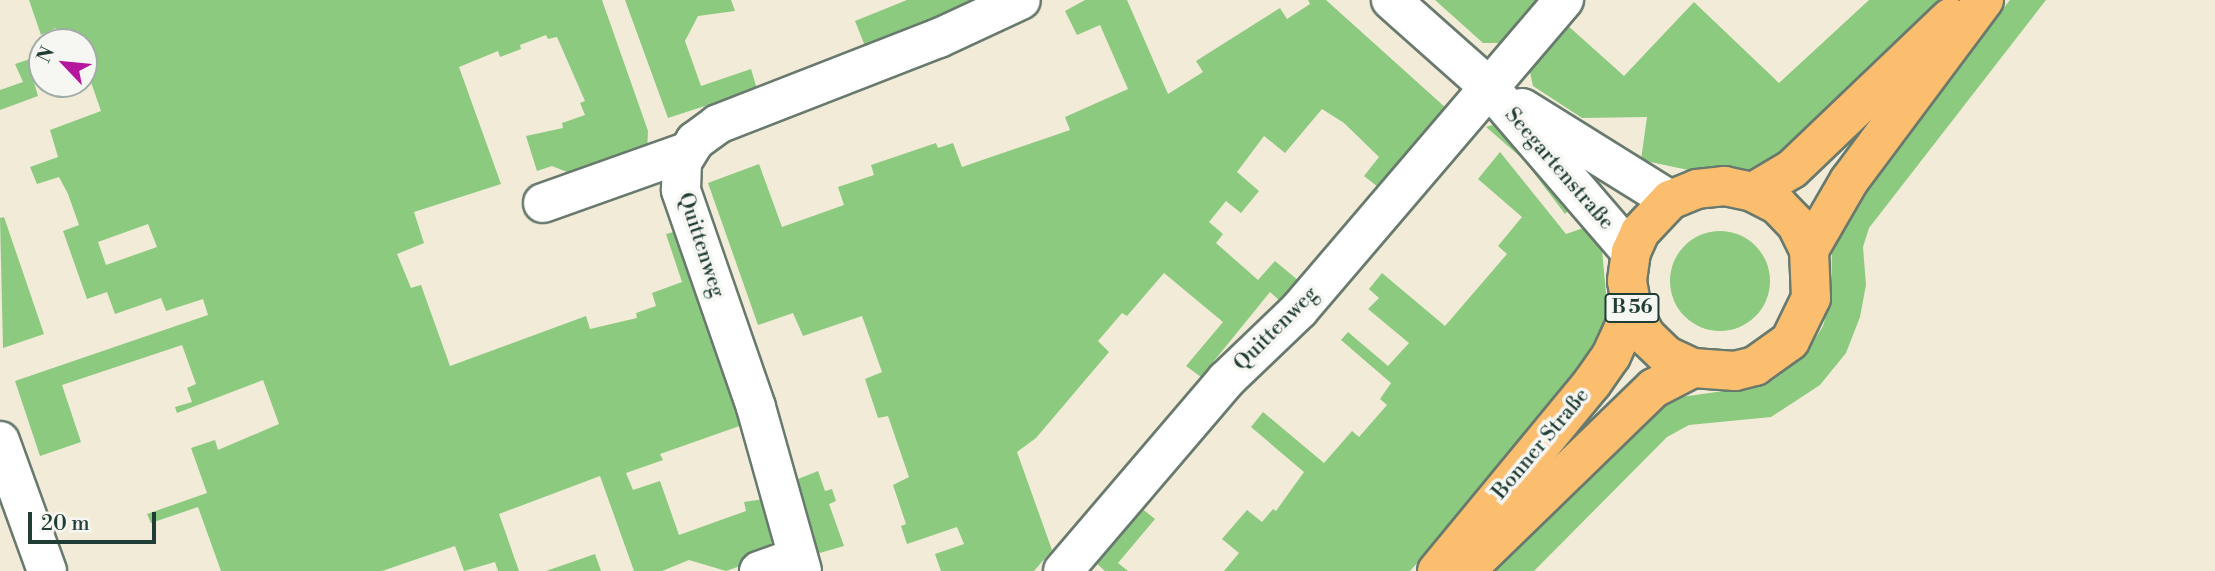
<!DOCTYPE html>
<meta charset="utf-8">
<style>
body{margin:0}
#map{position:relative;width:2215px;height:571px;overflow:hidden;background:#f1ebd8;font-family:"Libre Bodoni",serif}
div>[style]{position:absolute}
.green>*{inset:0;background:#8cca80}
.round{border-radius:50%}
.roads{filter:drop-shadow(2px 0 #687a6d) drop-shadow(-2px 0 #687a6d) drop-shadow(0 2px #687a6d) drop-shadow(0 -2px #687a6d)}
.street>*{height:38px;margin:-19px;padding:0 19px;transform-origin:19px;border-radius:19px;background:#fff}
.primary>*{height:38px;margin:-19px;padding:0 19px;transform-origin:19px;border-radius:19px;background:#fbbd6e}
span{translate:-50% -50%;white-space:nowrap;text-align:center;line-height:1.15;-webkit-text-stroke:7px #f6f6f2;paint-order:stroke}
.shield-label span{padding:2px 5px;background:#f6f6f2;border:2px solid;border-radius:5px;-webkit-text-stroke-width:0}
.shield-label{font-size:19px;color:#1f3d34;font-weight:700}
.street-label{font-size:21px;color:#1f3d34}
.north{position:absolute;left:28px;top:28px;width:70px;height:70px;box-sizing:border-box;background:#f6f6f2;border:2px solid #a0aca6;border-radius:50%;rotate:296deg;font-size:19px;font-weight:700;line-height:28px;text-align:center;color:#1f3d34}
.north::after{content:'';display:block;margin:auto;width:24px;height:32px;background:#b5179e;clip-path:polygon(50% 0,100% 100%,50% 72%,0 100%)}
.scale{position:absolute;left:28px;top:512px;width:128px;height:32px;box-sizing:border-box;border:4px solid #1f3d34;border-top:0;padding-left:9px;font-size:21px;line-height:24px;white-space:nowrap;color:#1f3d34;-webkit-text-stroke:5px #f6f6f2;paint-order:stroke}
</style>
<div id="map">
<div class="green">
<div style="clip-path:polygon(evenodd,29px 0,602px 0,648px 131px,647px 152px,582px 178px,552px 166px,537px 171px,526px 136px,563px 128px,562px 123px,585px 115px,580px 103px,585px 101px,557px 37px,548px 39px,546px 35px,520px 45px,521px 49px,500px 57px,498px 51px,459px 67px,501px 184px,414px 212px,424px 243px,397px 254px,411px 288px,421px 285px,450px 366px,586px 316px,590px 329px,637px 318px,636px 313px,656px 306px,652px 293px,682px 282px,666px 234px,681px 230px,748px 423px,660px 454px,663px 460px,626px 473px,633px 490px,660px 481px,679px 535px,746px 511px,744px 502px,764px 499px,772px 546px,763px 558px,726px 571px,689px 560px,662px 571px,634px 571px,600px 476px,499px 514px,519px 571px,498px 571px,495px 562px,464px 571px,455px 546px,382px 571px,221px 571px,198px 507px,151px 523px,147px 514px,207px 493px,191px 448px,215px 440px,218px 450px,279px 424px,263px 380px,177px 413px,175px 407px,192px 402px,187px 388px,196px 384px,182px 345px,62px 385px,81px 442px,40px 456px,15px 381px,208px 315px,203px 299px,166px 311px,161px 298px,115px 314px,107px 292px,87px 299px,63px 231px,79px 225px,68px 194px,59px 177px,37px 184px,30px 167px,58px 157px,50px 130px,101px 111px,84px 62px,84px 42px,61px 42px,56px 28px,41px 35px,29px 0,148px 224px,157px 247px,106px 265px,98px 242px,148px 224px)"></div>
<div style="clip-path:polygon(625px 0,731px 0,735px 11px,698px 16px,685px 41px,701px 86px,751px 69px,757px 89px,668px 118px)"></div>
<div style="clip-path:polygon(907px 0,999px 0,867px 51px,855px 21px)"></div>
<div style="clip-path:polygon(1085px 0,1127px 0,1168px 94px,1203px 72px,1196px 61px,1280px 8px,1287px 19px,1310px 4px,1308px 0,1326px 0,1446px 108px,1378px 187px,1364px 176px,1379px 157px,1344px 123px,1322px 109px,1285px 153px,1264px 136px,1237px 172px,1259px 191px,1241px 213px,1226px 201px,1209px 222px,1223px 234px,1216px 243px,1258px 280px,1275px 261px,1299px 281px,1280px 301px,1270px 292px,1201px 377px,1186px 366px,1223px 322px,1164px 273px,1127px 316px,1122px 313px,1098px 341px,1109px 352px,1036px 438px,1017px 452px,1052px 550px,1034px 571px,941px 571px,935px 554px,964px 544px,957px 527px,907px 544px,901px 526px,906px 524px,893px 485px,909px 477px,888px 416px,878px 418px,865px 379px,882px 372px,862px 316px,803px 336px,793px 313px,758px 325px,708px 183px,759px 164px,782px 227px,844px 205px,838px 187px,874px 175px,871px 165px,936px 143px,938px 148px,953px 143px,962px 167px,1070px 130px,1065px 117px,1128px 89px,1100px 25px,1077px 35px,1065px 11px)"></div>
<div style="clip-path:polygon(1435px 0,1537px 0,1501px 43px,1483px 43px)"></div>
<div style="clip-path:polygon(1869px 0,1946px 0,1776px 163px,1751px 170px,1693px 171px,1641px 160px,1647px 117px,1582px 118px,1533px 86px,1529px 68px,1566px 24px,1624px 76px,1694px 2px,1779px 83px)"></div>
<div style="clip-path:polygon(2010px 0,2046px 0,1869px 228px,1863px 247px,1866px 285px,1860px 317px,1846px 353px,1820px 385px,1771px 417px,1689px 425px,1667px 437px,1534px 571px,1486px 571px,1659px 406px,1681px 397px,1766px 385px,1803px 358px,1823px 326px,1831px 297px,1832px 247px,1847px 206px)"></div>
<div style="clip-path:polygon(42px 55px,42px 75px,33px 79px,38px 96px,0 110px,0 90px,23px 82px,15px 64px)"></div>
<div style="clip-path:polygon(1495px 124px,1573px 206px,1565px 214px,1524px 160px,1486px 127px)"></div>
<div style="clip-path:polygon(1500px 152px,1566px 234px,1589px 226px,1602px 250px,1608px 315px,1599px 349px,1498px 474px,1410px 571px,1224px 571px,1239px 553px,1222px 539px,1247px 510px,1262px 522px,1273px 509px,1276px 511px,1304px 472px,1251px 427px,1263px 412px,1324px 463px,1352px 431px,1359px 437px,1387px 405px,1380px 399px,1391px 383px,1341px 340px,1348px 332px,1388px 366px,1409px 343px,1368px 309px,1379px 298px,1369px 289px,1382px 273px,1445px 326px,1507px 254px,1498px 246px,1522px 217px,1478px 179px)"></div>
<div style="clip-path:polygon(4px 217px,44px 334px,3px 348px,0 218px)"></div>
<div class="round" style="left:1670px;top:231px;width:100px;height:100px"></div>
<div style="clip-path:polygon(818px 471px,825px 491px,832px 489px,836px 501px,829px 504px,844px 546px,816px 554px,798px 479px)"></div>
<div style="clip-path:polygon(1140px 507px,1155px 519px,1118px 563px,1128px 571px,1105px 571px,1094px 561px)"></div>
<div style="clip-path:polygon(595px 554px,601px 571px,546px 571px)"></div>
</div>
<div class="roads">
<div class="street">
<div style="left:1391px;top:0;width:130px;rotate:41.6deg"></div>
<div style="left:1488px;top:86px;width:219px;rotate:49.3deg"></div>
<div style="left:1522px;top:108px;width:174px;rotate:31.9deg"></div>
<div style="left:543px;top:203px;width:152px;rotate:-19.6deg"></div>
<div style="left:0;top:441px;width:138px;rotate:70.1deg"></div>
<div style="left:759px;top:571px;width:41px;rotate:-19.7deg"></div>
<div style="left:802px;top:571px;width:170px;rotate:-105.7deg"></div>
<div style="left:756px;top:407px;width:230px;rotate:-109.1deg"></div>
<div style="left:681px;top:190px;width:28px;rotate:-88deg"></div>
<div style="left:682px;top:162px;width:25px;rotate:-58deg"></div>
<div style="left:695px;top:141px;width:29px;rotate:-36deg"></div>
<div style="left:718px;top:124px;width:237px;rotate:-21.3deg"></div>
<div style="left:939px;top:38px;width:90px;rotate:-24.9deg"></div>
<div style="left:1063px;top:571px;width:251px;rotate:-49.5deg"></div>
<div style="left:1226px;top:380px;width:101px;rotate:-43.8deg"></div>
<div style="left:1299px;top:310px;width:408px;rotate:-49.5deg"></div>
</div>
<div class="primary">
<div style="left:1753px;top:192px;width:45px;rotate:-30.5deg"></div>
<div style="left:1792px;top:169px;width:219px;rotate:-43.7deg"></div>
<div style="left:1809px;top:250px;width:28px;rotate:-116deg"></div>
<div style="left:1797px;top:225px;width:28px;rotate:-134deg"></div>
<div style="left:1778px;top:205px;width:28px;rotate:-153deg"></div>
<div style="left:1753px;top:192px;width:29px;rotate:-168deg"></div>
<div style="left:1725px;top:186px;width:28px;rotate:174deg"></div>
<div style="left:1697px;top:189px;width:29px;rotate:158deg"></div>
<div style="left:1670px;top:200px;width:44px;rotate:133.2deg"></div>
<div style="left:1640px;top:232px;width:22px;rotate:114deg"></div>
<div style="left:1631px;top:252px;width:29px;rotate:98deg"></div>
<div style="left:1627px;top:281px;width:29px;rotate:80deg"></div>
<div style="left:1632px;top:310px;width:30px;rotate:62deg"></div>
<div style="left:1646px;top:336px;width:29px;rotate:44deg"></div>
<div style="left:1667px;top:356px;width:29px;rotate:25deg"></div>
<div style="left:1693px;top:368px;width:42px;rotate:4.1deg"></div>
<div style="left:1735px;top:371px;width:21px;rotate:-14deg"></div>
<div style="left:1755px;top:366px;width:43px;rotate:-35.5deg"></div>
<div style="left:1790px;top:341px;width:48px;rotate:-64deg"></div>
<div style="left:1811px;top:298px;width:48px;rotate:-92.4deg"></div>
<div style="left:1809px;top:250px;width:80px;rotate:-59.9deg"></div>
<div style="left:1849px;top:181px;width:226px;rotate:-53.3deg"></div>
<div style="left:1437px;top:571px;width:244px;rotate:-50.5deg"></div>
<div style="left:1592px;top:383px;width:33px;rotate:-55deg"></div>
<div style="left:1611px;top:356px;width:51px;rotate:-65.5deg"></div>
<div style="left:1465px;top:571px;width:263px;rotate:-44.1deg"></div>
<div style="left:1654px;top:388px;width:44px;rotate:-27.1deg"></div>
</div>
</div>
<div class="shield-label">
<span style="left:1632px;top:308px">B 56</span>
</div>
<div class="street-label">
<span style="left:1559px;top:169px;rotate:49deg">Seegartenstraße</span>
<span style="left:701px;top:245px;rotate:72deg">Quittenweg</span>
<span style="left:1276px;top:329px;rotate:-45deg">Quittenweg</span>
<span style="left:1541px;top:444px;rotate:-50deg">Bonner Straße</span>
</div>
<div class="north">N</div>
<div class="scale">20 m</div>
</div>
